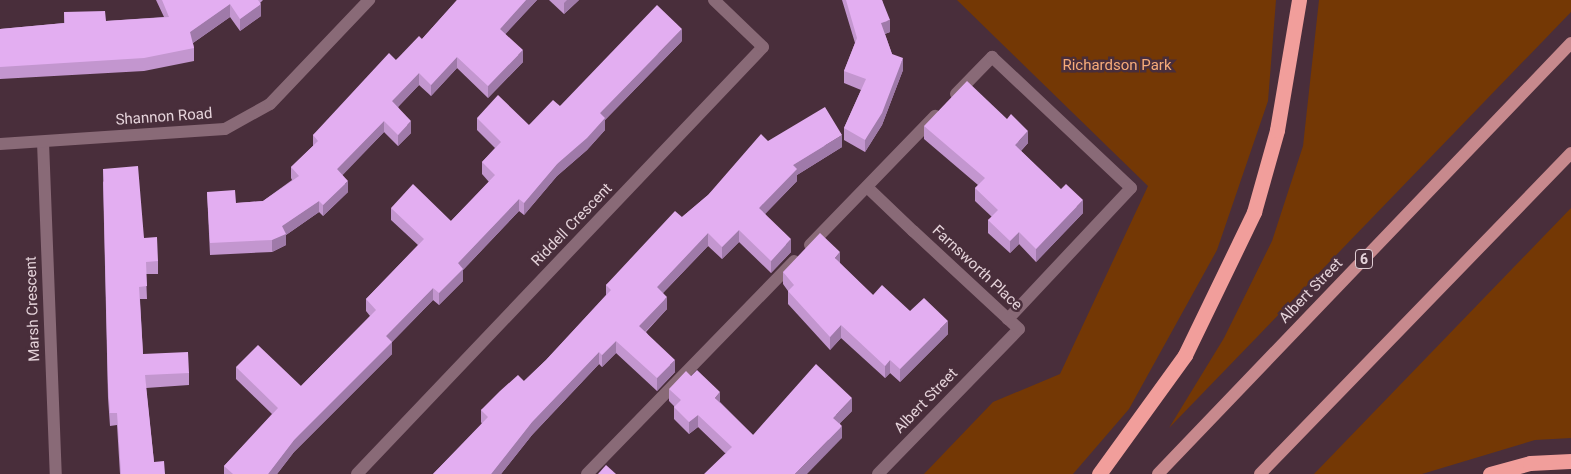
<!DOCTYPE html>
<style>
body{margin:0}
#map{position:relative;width:1571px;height:474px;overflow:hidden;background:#492e3b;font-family:Roboto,sans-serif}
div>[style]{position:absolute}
.green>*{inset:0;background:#743805}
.lane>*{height:12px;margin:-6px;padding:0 6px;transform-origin:6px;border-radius:6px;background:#896a77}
.street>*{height:12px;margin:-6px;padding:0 6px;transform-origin:6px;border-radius:6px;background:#896a77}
.primary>*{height:12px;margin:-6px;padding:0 6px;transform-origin:6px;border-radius:6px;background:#c7898d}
.highway>*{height:15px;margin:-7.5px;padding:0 7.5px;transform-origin:7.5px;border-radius:7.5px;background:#f19e9b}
.wall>*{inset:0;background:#c396cf}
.shaded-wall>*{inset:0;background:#9f7aa9}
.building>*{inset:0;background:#e3aef1}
span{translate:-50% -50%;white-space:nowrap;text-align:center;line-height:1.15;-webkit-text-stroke:5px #492e3b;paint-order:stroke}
.shield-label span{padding:1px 4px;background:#492e3b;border:1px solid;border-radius:4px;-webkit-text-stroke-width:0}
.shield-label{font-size:14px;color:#e5d3da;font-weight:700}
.park-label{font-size:15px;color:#f7ab7a}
.street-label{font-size:15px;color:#e5d3da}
</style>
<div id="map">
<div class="green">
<div style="clip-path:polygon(957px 0,1276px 0,1268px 101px,1217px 250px,1129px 409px,1073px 474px,924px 474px,993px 402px,1060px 374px,1148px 186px)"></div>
<div style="clip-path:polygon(1319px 0,1571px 0,1571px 12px,1169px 428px,1224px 338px,1272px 241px,1303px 146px)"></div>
<div style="clip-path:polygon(1571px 208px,1571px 438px,1535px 440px,1422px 474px,1314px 474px)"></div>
</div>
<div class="lane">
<div style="left:956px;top:94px;width:52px;rotate:-45.8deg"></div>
<div style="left:992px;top:57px;width:191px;rotate:43.3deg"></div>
<div style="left:1131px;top:188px;width:180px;rotate:133.2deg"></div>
<div style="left:867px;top:187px;width:64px;rotate:43.7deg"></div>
<div style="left:810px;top:245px;width:180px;rotate:-45.9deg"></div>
<div style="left:587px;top:474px;width:297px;rotate:-45.8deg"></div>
</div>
<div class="street">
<div style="left:43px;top:142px;width:332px;rotate:87.8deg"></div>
<div style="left:0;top:144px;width:225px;rotate:-3.8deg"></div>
<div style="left:225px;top:129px;width:51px;rotate:-29.1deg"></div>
<div style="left:270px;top:104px;width:144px;rotate:-46.4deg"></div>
<div style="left:357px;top:474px;width:589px;rotate:-46.44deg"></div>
<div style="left:763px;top:47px;width:68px;rotate:-136.2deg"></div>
<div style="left:878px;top:474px;width:202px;rotate:-45.8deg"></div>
<div style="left:1019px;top:329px;width:144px;rotate:-137.2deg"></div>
</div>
<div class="primary">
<div style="left:1158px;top:474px;width:597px;rotate:-46.22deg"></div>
<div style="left:1260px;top:474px;width:447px;rotate:-45.9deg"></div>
</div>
<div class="highway">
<div style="left:1099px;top:474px;width:147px;rotate:-54.1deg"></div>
<div style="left:1185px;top:355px;width:159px;rotate:-64.2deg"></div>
<div style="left:1254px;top:212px;width:85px;rotate:-74.3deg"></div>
<div style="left:1277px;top:130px;width:132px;rotate:-80.4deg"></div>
<div style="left:1490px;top:474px;width:41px;rotate:-15.4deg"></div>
<div style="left:1530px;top:463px;width:41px;rotate:-2.8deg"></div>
</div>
<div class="wall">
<div style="clip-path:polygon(156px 0,263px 0,260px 3px,261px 16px,240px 31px,230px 17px,193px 43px,194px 48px,194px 61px,144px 71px,0 79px,0 29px,64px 23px,64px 12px,106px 21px,164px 17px)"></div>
<div style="clip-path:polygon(457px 0,537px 0,505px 34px,523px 62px,488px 98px,457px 68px,431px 96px,419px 85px,398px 107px,411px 133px,398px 146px,384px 132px,342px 175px,348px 192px,323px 216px,319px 212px,286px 235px,286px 245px,272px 252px,210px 255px,207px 192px,236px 203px,263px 201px,292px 180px,291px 178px,291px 167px,313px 146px,313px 135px,396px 60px,422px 39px)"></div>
<div style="clip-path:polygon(549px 0,579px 0,564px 14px)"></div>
<div style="clip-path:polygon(842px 0,882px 0,890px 32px,885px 34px,892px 54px,903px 70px,882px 125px,865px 152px,844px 140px,844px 128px,861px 90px,844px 83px,844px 71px,855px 43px)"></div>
<div style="clip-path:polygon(682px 41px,605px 120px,605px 130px,587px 150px,557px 176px,524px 215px,519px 211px,463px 270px,463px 281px,439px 305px,433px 300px,392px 342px,392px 354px,294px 452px,277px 474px,224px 474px,224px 466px,272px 414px,236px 379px,236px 367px,301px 386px,370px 316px,366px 311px,366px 299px,418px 245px,391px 220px,391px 208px,451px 221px,489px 182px,482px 174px,482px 162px,495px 148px,477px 130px,477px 118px,529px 125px,560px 106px)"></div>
<div style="clip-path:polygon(924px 126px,1028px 143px,1021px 151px,1083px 213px,1036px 262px,1019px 244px,1010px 253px,988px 233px,988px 220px,992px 217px,975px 201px,975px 188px,978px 185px,924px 139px)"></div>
<div style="clip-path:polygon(768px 141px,842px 147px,797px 175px,797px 181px,765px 214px,791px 252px,771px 273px,739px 242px,722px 259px,708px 246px,663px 293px,667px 309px,646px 332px,675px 372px,657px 391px,616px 353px,602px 367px,599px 364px,532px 435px,501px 474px,433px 474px,482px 424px,481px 422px,481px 410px,524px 381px,546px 360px,606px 295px,606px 285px,682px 217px,708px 195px)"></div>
<div style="clip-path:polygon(103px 181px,144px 238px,158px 261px,158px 274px,146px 274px,147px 299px,140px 299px,143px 354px,189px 373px,189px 385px,146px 388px,154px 462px,165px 474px,120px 474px,117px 425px,110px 426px,108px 398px)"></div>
<div style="clip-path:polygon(840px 264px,873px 295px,910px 311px,948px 334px,900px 382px,890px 373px,885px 378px,841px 338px,830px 350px,788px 304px,788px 291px,783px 284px,783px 272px)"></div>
<div style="clip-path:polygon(669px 389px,720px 402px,753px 435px,852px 411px,840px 423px,842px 438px,725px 453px,698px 427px,689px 434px,674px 419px,674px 406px,669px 401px)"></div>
</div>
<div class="shaded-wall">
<div style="clip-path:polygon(526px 0,537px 0,500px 40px,500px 29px)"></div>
<div style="clip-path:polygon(567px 0,579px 0,564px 14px,564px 3px)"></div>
<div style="clip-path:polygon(230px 4px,230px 17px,190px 45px,190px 32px)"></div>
<div style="clip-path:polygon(261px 4px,261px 16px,240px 31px,240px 19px)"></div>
<div style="clip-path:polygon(890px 20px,890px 32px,881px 35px,881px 23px)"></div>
<div style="clip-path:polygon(682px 29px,682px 41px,605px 120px,605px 130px,587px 150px,557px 176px,524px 215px,524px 203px,557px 164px,600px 113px)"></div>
<div style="clip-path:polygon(523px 50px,523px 62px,488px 98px,488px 86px)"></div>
<div style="clip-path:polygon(457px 57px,457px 68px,431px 96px,431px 85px)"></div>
<div style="clip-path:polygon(903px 58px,903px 70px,882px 125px,865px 152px,865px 140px)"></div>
<div style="clip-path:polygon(419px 73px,419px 85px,392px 113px,392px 101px)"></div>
<div style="clip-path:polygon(384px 121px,384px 132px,337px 181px,337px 169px)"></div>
<div style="clip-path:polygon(411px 121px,411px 133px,398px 146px,398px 135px)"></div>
<div style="clip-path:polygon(1028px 131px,1028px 143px,1015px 157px,1015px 145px)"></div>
<div style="clip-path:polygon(842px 135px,842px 147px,797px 175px,797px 181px,759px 220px,759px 208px,793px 165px)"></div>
<div style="clip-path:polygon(348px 181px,348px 192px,323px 216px,323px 205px)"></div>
<div style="clip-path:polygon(519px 199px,519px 211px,463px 270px,463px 281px,439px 305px,439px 293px,458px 263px)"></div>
<div style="clip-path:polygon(1083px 200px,1083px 213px,1036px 262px,1036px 249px)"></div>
<div style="clip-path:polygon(319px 201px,319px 212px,286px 235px,286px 245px,272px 252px,272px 240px,282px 226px)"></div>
<div style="clip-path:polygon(739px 230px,739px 242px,722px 259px,722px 247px)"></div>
<div style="clip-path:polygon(1019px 232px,1019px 244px,1010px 253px,1010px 241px)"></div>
<div style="clip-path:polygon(708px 233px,708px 246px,657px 299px,657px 287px)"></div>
<div style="clip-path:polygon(791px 239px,791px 252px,771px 273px,771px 261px)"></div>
<div style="clip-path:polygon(840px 252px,840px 265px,835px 258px)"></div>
<div style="clip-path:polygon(433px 288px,433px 300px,389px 345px,392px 342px,392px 354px,294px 452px,277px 474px,268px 474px,294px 440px,386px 336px)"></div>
<div style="clip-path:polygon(667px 297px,667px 309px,639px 338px,639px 326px)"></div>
<div style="clip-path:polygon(948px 321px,948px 334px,900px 382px,900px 369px)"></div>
<div style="clip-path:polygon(841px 325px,841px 338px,830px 350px,830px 337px)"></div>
<div style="clip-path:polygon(616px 341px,616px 353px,602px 367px,602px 355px)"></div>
<div style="clip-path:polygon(599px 352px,599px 364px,532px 435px,501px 474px,491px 474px,532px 422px)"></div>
<div style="clip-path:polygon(675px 360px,675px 372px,657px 391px,657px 378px)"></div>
<div style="clip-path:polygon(890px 360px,890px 373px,885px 378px,885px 366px)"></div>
<div style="clip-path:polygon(720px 392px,720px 404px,715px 398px)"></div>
<div style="clip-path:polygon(852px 398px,852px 411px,833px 430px,833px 418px)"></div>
<div style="clip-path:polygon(698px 415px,698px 427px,689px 434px,689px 422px)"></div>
<div style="clip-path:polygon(842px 426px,842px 438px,807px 474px,795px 474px)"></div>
</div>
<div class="building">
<div style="clip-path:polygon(162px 0,258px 0,261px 4px,240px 19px,230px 4px,190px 32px,194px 48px,144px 58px,0 67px,0 29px,65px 23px,64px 12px,105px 11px,106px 21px,169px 17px)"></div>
<div style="clip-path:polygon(457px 0,526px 0,500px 29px,523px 50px,488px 86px,457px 57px,431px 85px,419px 73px,392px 101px,411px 121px,398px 135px,384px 121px,337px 169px,348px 181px,323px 205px,319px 201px,282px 226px,286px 234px,272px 240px,210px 243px,207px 192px,235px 190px,236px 203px,263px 201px,299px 176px,291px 167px,318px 141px,313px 135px,389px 53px,396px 60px,419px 36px,422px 39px)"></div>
<div style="clip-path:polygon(846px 0,882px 0,890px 20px,881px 23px,892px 54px,903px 58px,882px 113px,865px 140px,844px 128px,866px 79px,844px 71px,857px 38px)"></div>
<div style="clip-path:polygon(657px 5px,682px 29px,600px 113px,605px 118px,587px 138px,557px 164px,524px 203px,519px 199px,458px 263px,463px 269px,439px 293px,433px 288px,386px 336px,392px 342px,294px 440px,268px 474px,233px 474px,224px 466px,278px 408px,236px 367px,258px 345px,301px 386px,376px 310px,366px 299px,424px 239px,391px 208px,413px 184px,451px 221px,495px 175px,482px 162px,501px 142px,477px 118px,498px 95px,529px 125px,553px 100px,560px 106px)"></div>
<div style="clip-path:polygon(967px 81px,1007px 119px,1011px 114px,1028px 131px,1015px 145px,1061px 189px,1066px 184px,1083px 200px,1036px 249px,1019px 232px,1010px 241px,988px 220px,998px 210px,975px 188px,985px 178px,924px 126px)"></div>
<div style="clip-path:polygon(825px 107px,842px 135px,793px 165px,797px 169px,759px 208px,791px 239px,771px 261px,739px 230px,722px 247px,708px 233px,657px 287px,667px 297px,639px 326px,675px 360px,657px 378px,616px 341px,602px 355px,599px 352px,532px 422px,491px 474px,433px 474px,488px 417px,481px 410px,500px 391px,518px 375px,524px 381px,546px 360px,611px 290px,606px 285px,675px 211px,682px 217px,708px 195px,761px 134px,768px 141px)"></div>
<div style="clip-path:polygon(138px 166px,144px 238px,157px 237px,158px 261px,146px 262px,147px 286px,139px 287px,143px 354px,188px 352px,189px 373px,145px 375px,154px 462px,164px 461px,165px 474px,121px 474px,117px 413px,110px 413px,108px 385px,103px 169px)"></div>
<div style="clip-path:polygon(820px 233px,840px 252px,835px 258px,873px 295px,882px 285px,910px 311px,924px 298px,948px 321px,900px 369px,890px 360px,885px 366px,841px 325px,830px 337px,788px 291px,794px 285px,783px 272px)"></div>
<div style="clip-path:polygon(816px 364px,852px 398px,833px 418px,842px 426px,795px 474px,704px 474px,732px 447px,698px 415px,689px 422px,674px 407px,681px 400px,669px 389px,686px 371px,691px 376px,697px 370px,720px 392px,715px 398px,753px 435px)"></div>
<div style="clip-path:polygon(606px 465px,616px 474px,598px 474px)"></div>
</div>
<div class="shield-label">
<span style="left:1364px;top:259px">6</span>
</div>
<div class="park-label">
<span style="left:1117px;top:66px">Richardson Park</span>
</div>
<div class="street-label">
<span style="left:164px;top:117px;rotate:-4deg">Shannon Road</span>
<span style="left:572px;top:225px;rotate:-46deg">Riddell Crescent</span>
<span style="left:977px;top:268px;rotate:43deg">Farnsworth Place</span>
<span style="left:1311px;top:291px;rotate:-46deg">Albert Street</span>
<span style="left:33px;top:309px;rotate:-92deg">Marsh Crescent</span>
<span style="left:926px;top:401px;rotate:-46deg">Albert Street</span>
</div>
</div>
